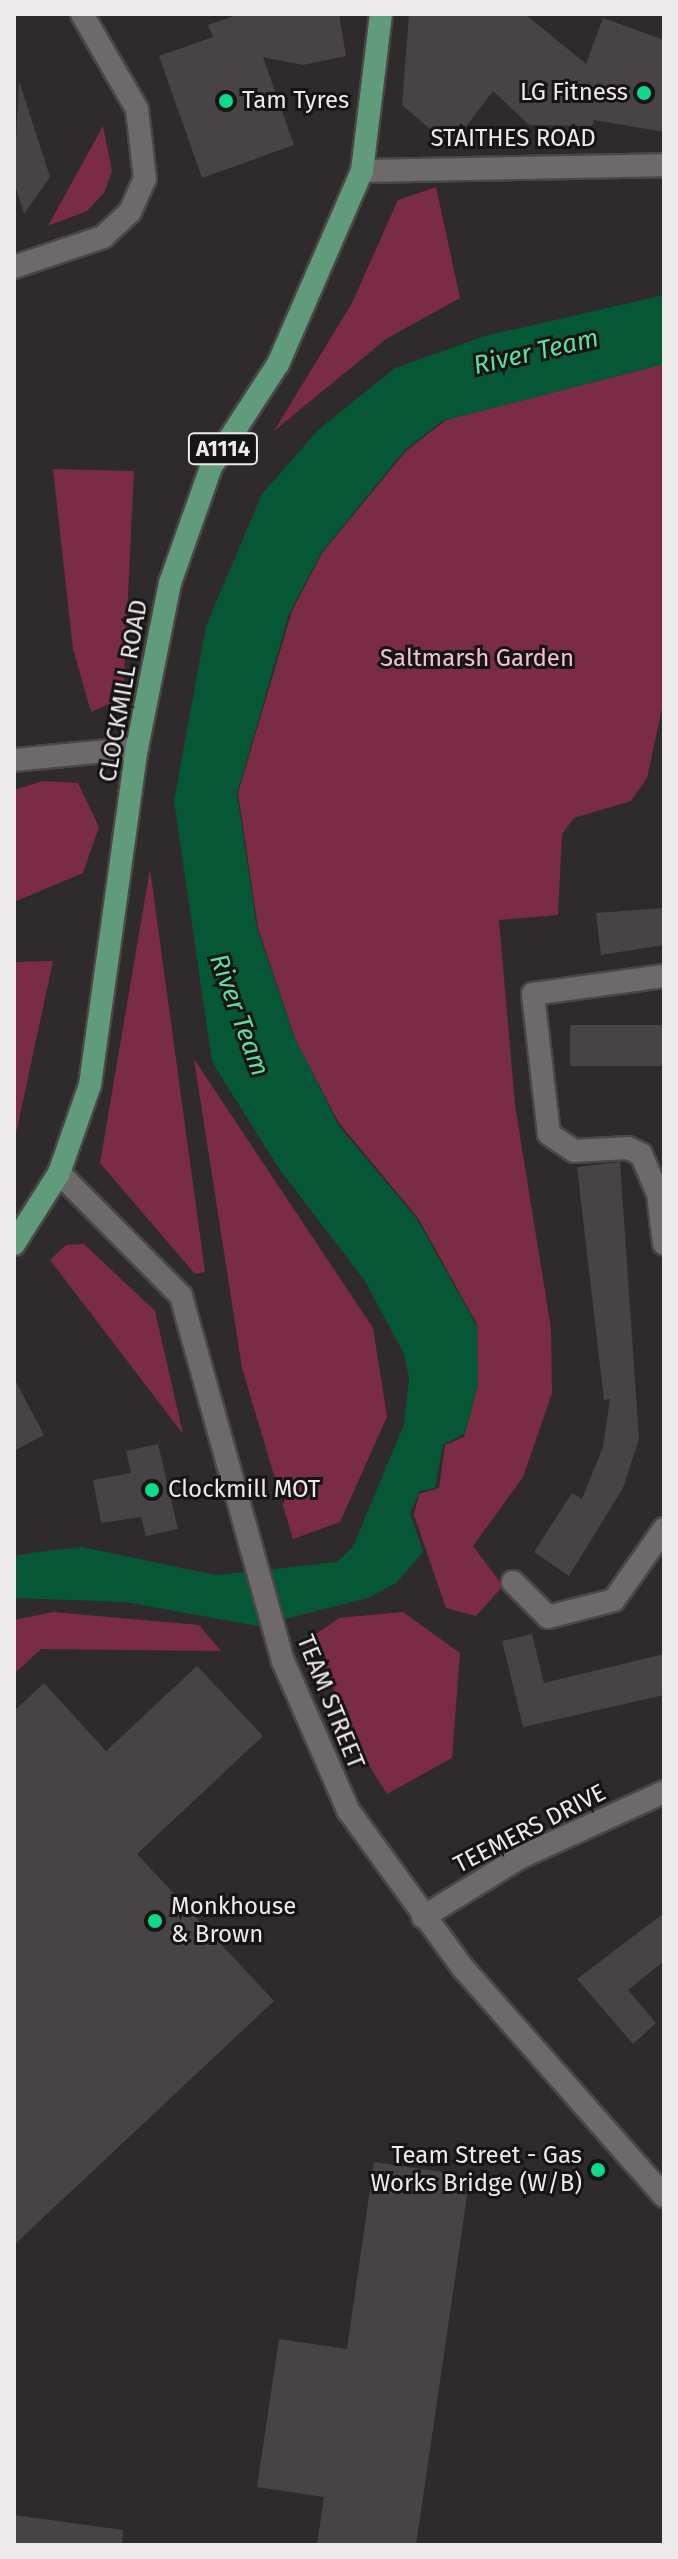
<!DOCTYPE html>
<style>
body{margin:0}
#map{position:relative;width:678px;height:2559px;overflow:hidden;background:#2f2b2c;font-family:"Fira Sans",sans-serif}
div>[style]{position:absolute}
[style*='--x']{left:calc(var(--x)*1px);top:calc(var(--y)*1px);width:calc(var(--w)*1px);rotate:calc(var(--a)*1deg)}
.green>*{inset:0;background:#7a2b46}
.water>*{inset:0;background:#055735}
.building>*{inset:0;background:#484344;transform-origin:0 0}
.roads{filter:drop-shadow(2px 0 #4a4748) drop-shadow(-2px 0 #4a4748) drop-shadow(0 2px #4a4748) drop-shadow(0 -2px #4a4748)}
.minor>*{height:22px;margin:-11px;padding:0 11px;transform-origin:11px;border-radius:11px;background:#6e696a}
.tertiary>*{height:22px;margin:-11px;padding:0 11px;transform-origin:11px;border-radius:11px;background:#6e696a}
.primary>*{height:22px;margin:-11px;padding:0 11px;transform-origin:11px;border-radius:11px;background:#609b7b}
.dots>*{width:22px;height:22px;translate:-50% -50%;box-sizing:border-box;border:4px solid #161415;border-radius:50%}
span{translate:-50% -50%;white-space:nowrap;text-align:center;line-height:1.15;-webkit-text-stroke:6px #161415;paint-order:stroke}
.shield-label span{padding:2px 6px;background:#161415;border:2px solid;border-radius:6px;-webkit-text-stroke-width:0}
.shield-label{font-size:22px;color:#edeaeb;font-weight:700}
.poi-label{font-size:24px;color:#edeaeb}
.right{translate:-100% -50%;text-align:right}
.left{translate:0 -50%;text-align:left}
.street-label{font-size:24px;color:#edeaeb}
.park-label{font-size:24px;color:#f3c2ce}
.water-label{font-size:26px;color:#60dd9d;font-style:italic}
.frame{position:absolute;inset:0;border:16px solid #edeaeb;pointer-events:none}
</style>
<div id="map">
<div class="green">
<i style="clip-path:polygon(103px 126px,112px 171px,104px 193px,87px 211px,48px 226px)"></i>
<i style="clip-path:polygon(436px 187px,460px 298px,386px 339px,274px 431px,352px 303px,398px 200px)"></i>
<i style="clip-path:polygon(664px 364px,664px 699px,647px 778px,631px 801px,574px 818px,562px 834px,558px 915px,499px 920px,515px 1105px,551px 1329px,552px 1393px,523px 1477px,473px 1546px,503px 1586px,476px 1616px,446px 1608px,414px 1515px,419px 1494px,439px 1488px,445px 1445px,464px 1437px,478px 1385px,477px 1324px,418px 1218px,339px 1123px,296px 1041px,258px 928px,238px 793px,292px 611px,322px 553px,406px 451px,446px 420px)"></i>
<i style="clip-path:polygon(53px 469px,134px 471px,123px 698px,91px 712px,73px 649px)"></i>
<i style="clip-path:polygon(43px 781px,78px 783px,99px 827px,83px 873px,14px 902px,14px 790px)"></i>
<i style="clip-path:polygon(150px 869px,205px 1272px,195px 1274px,100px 1163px)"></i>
<i style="clip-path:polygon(53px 961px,14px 1143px,14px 962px)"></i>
<i style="clip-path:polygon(194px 1059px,373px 1328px,387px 1417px,340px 1522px,293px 1539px,242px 1368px)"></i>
<i style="clip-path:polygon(84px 1244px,155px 1311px,183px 1434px,50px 1260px,66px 1245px)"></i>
<i style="clip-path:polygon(53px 1612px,199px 1625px,221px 1651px,41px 1649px,14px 1674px,14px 1620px)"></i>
<i style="clip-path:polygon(403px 1612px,460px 1653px,452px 1758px,387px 1794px,347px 1731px,316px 1634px,339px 1618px)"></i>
</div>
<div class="water">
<i style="clip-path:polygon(664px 295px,664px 364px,442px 421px,404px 451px,321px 553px,289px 614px,237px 794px,257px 928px,294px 1036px,339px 1126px,417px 1219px,477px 1326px,478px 1384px,465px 1433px,443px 1445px,435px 1488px,420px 1491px,410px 1513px,423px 1552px,396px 1583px,368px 1598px,257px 1626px,126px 1602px,14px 1598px,14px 1556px,30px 1553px,82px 1547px,216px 1575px,337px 1562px,353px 1547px,404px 1424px,409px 1378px,404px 1354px,365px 1281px,280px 1170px,212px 1062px,174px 801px,206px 626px,262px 494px,318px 430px,395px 368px,485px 336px)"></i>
</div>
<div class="building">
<i style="clip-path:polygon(240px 14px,339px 14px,346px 56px,303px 65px,263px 57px,294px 145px,202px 178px,159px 56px,213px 37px,208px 25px)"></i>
<i style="clip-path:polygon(409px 14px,525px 14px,586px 64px,603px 18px,664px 40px,664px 132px,594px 120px,592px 126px,529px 125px,493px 91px,459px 136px,443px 140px,402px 105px)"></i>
<i style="clip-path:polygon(19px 81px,50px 177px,24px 214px,14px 182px)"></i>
<i style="clip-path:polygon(664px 908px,664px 945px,601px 955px,596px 913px)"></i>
<i style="left:664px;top:1025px;width:41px;height:94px;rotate:90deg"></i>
<i style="clip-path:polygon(620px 1162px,639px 1439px,623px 1488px,569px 1576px,534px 1552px,572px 1493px,582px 1499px,603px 1447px,610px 1399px,604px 1400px,577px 1167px)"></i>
<i style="clip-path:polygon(14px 1378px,44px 1435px,14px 1451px)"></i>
<i style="clip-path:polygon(158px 1444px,178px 1529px,146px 1536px,141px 1517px,101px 1523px,93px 1480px,131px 1473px,126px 1451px)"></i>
<i style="clip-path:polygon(532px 1634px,544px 1683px,664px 1654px,664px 1695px,523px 1727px,502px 1641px)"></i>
<i style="clip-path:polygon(197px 1666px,263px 1736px,137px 1854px,274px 2001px,14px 2245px,14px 1711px,44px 1683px,106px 1751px)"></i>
<i style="clip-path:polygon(664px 1913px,664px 1961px,628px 1990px,656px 2023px,633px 2044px,577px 1979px)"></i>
<i style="clip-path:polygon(374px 2162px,470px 2176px,416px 2545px,317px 2545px,324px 2497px,257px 2487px,279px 2339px,347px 2349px)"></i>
<i style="clip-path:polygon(14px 2515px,123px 2530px,122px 2545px,14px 2545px)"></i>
</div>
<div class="roads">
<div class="minor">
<i style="--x:362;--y:171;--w:302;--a:-1.1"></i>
<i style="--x:14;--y:760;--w:124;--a:-5.6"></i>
<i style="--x:664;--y:976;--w:132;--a:172.2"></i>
<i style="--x:533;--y:994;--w:141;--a:83.5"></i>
<i style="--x:549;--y:1134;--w:30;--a:34"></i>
<i style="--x:574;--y:1151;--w:54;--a:-3.2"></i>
<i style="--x:628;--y:1148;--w:14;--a:25"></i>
<i style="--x:641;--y:1154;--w:43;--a:67"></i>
<i style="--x:658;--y:1194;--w:50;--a:83.2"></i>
<i style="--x:513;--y:1582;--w:49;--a:45"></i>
<i style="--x:548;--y:1617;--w:68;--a:-14.4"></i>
<i style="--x:614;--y:1600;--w:87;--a:-54.8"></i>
<i style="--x:423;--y:1917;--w:115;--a:-31.5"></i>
<i style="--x:521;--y:1857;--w:157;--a:-24.4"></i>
</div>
<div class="tertiary">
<i style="--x:14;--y:267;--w:94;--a:-18.6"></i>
<i style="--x:103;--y:237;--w:37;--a:-43"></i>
<i style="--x:130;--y:212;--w:36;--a:-66"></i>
<i style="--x:145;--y:179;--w:70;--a:-96.5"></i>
<i style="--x:137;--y:109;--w:110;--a:-120.1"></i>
<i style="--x:59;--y:1173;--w:173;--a:45.2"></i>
<i style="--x:181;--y:1296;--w:379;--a:74.4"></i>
<i style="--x:283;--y:1661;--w:163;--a:66.4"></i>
<i style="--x:348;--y:1810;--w:195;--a:54"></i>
<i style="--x:463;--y:1968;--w:304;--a:48.6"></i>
</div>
<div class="primary">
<i style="--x:14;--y:1244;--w:84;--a:-57.6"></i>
<i style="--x:59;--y:1173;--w:93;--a:-70.6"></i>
<i style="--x:90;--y:1085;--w:340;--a:-82.1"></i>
<i style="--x:137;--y:748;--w:168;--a:-78.7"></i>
<i style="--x:170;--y:583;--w:123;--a:-70.5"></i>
<i style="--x:211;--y:467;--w:123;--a:-57"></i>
<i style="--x:278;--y:364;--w:210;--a:-66.5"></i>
<i style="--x:362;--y:171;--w:158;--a:-83.1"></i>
</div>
</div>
<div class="dots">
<i style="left:644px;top:93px;background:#0fd98a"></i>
<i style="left:226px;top:101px;background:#0fd98a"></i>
<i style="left:152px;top:1490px;background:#0fd98a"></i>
<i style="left:155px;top:1921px;background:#0fd98a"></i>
<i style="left:598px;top:2170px;background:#0fd98a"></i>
</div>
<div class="shield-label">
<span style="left:223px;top:449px">A1114</span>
</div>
<div class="poi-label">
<span class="right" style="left:628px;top:93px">LG Fitness</span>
<span class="left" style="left:242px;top:101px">Tam Tyres</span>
<span class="left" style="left:168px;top:1490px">Clockmill MOT</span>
<span class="left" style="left:171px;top:1921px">Monkhouse<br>&amp; Brown</span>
<span class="right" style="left:582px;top:2170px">Team Street - Gas<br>Works Bridge (W/B)</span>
</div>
<div class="street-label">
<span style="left:513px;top:139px">STAITHES ROAD</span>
<span style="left:124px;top:691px;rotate:-80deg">CLOCKMILL ROAD</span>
<span style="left:330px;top:1702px;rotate:68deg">TEAM STREET</span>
<span style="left:530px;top:1829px;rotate:-27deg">TEEMERS DRIVE</span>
</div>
<div class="park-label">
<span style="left:477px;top:659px">Saltmarsh Garden</span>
</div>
<div class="water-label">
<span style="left:536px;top:352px;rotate:-13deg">River Team</span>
<span style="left:239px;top:1015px;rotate:70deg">River Team</span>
</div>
<div class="frame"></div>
</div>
